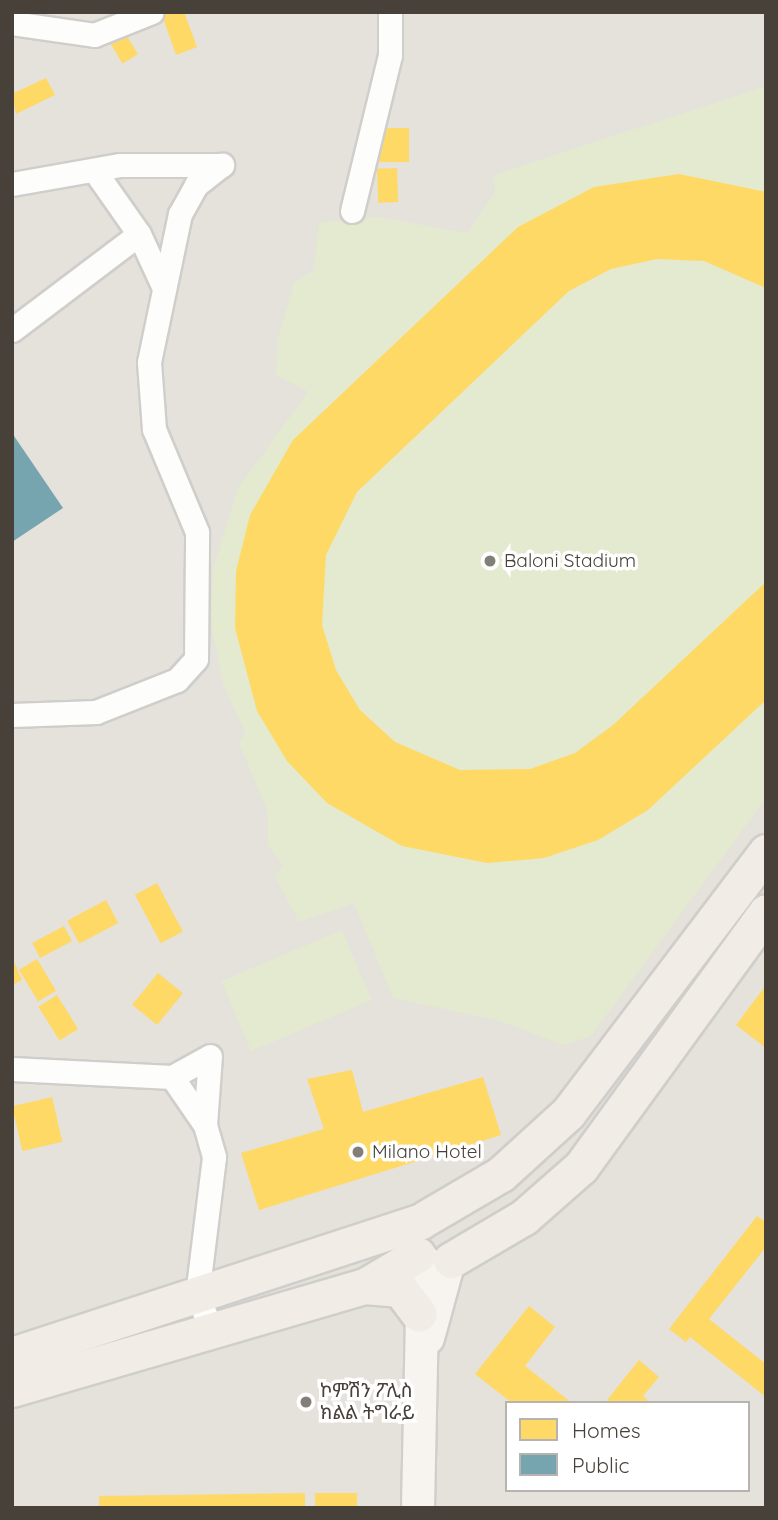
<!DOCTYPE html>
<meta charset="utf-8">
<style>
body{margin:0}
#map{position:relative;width:778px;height:1520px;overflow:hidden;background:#f2f0ed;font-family:Quicksand,"Noto Sans Ethiopic",sans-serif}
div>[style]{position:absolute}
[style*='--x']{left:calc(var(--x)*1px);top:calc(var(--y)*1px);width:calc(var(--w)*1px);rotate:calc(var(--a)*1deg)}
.residential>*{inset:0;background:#e5e1db}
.green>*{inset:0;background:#e3eacf;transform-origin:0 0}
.homes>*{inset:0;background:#ffd966;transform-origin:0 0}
.public>*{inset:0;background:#76a5af}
.roads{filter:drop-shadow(2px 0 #d0cecb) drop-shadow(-2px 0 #d0cecb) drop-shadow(0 2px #d0cecb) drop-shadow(0 -2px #d0cecb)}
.minor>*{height:23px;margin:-11.5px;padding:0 11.5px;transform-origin:11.5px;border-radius:11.5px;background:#fdfdfc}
.secondary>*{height:32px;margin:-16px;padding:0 16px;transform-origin:16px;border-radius:16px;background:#f7f4f0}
.primary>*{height:35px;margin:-17.5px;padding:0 17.5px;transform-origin:17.5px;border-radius:17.5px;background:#f1ede6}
.dots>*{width:19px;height:19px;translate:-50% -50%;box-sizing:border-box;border:4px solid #fff;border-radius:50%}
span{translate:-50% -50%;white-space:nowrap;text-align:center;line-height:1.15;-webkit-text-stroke:7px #fff;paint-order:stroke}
.poi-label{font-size:19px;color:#484139}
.left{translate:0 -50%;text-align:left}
.frame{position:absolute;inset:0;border:14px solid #484139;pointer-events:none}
.legend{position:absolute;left:505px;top:1401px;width:245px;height:91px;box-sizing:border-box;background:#fff;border:2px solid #b6b3b0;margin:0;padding:9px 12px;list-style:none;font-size:21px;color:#484139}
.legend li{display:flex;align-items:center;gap:14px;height:35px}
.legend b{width:35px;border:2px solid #b6b3b0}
</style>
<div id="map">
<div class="residential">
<i style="clip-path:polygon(evenodd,12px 12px,766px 12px,766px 1508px,12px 1508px,12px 12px,507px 1403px,748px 1403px,748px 1490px,507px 1490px,507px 1403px)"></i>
</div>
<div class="green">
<i style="clip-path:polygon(766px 86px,766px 798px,591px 1036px,564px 1045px,500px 1021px,393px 998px,354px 903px,299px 922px,275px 876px,283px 866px,268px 845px,268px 813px,239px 743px,245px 731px,224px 687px,211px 625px,213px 569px,238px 488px,308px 392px,276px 375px,278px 338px,294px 283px,313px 271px,319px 223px,379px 217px,467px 233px,495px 192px,493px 175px)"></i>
<i style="left:342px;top:930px;width:76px;height:131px;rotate:67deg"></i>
</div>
<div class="homes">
<i style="clip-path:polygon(161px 12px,184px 12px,197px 47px,176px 55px)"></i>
<i style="left:124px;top:31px;width:27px;height:18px;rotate:59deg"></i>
<i style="clip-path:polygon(46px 78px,55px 95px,16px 114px,12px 94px)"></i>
<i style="left:409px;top:128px;width:34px;height:33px;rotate:90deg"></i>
<i style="left:397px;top:168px;width:34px;height:20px;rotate:88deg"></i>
<i style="clip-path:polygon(679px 174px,766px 192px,766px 288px,704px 261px,657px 259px,611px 269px,569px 291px,357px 492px,326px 555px,322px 625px,336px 670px,360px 710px,395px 742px,460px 770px,530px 769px,575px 753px,613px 725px,766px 582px,766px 700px,648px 810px,598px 840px,544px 858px,487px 863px,402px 846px,327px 803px,287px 761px,257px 711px,235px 628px,236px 571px,250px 515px,293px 440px,518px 227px,594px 187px)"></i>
<i style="left:157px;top:883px;width:55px;height:25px;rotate:62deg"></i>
<i style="left:106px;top:900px;width:26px;height:44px;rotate:62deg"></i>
<i style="left:64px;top:926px;width:17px;height:36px;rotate:62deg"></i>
<i style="clip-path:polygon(12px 957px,22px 980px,12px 985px)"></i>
<i style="left:37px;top:959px;width:37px;height:21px;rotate:59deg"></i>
<i style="left:158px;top:973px;width:32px;height:41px;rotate:39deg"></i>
<i style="clip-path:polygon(766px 985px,766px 1048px,736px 1025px)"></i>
<i style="left:57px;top:995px;width:40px;height:22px;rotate:58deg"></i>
<i style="clip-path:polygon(352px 1070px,363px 1112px,483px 1077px,501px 1135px,259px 1210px,241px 1153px,324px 1129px,307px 1079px)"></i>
<i style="left:52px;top:1097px;width:46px;height:41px;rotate:77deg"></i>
<i style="clip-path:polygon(757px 1216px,766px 1222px,766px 1247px,709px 1319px,766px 1364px,766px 1397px,690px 1337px,686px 1342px,669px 1329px)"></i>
<i style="clip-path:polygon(529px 1306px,555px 1327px,525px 1366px,572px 1403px,512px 1403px,475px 1374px)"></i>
<i style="clip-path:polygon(639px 1360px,659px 1377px,643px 1396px,651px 1403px,611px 1403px,607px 1400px)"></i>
<i style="clip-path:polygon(305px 1493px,305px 1508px,99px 1508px,99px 1496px)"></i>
<i style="left:357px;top:1493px;width:15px;height:42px;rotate:90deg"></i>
</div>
<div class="public">
<i style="clip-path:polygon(12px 433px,63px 508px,12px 542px)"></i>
</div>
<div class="roads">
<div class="minor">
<i style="--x:12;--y:23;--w:83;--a:8.3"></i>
<i style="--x:94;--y:35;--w:62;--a:-21.6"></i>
<i style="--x:94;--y:170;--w:78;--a:54.9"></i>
<i style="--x:139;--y:234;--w:60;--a:65.2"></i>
<i style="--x:12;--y:184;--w:110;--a:-10"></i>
<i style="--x:120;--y:165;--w:102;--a:0"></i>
<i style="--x:352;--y:211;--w:161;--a:-76.3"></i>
<i style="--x:390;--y:55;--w:43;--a:-90"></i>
<i style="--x:12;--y:330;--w:159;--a:-37.1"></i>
<i style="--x:12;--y:715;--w:84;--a:-2"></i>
<i style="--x:96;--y:712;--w:87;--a:-21.6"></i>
<i style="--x:177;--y:680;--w:28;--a:-48"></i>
<i style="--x:196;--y:659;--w:127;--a:-89.5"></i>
<i style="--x:197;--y:532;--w:112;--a:-112.7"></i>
<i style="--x:154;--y:429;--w:67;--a:-94.3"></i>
<i style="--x:149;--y:362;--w:151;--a:-78.2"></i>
<i style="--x:180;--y:214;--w:33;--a:-61"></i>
<i style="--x:196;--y:185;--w:33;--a:-38"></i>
<i style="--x:12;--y:1069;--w:160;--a:2.9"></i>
<i style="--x:172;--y:1077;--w:43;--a:-28.9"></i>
<i style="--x:172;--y:1077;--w:58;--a:55.5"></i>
<i style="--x:205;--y:1125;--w:33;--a:74"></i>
<i style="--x:214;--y:1157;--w:140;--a:97"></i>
<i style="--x:197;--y:1296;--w:35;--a:66"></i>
<i style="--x:205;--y:1125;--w:69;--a:-85.9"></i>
</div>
<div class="secondary">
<i style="--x:428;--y:1338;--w:80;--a:-74.7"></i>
<i style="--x:418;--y:1508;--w:248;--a:-88.8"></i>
</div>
<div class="primary">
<i style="--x:426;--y:1218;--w:87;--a:-30.4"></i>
<i style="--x:501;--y:1174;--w:91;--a:-42.3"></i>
<i style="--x:568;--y:1113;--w:328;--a:-52.8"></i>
<i style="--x:451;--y:1260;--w:85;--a:-30.5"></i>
<i style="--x:524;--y:1217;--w:76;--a:-41.3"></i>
<i style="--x:581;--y:1167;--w:315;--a:-54"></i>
<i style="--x:365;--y:1286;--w:35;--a:5"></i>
<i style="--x:400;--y:1289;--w:31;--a:53"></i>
<i style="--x:12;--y:1355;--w:430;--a:-18.1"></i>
<i style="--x:12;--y:1389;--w:368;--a:-16.3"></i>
<i style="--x:365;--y:1286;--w:61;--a:-30.8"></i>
</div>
</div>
<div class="dots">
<i style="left:490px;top:561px;background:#847e78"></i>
<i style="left:358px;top:1152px;background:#847e78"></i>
<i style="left:306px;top:1402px;background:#847e78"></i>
</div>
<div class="poi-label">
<span class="left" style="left:504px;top:561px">Baloni Stadium</span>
<span class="left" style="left:372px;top:1152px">Milano Hotel</span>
<span class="left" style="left:320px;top:1402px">ኮምሽን ፖሊስ<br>ክልል ትግራይ</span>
</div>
<div class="frame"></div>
<ul class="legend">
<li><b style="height:19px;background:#ffd966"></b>Homes</li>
<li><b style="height:19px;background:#76a5af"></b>Public</li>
</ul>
</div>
